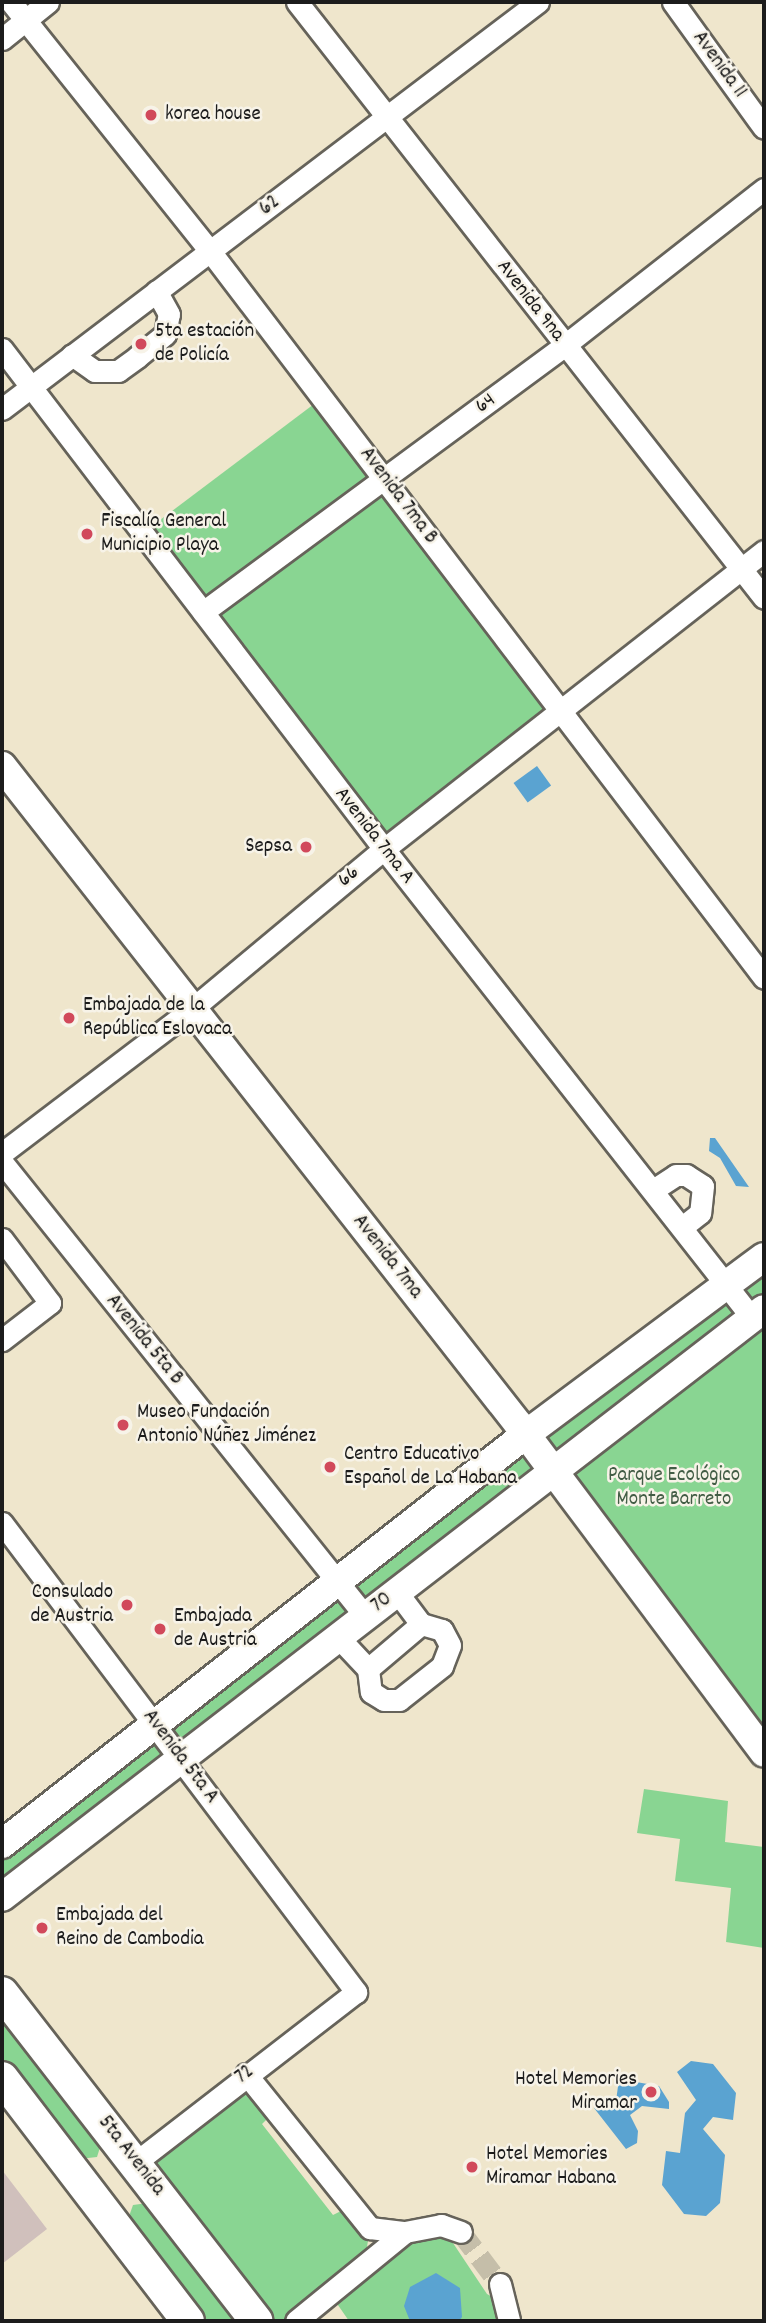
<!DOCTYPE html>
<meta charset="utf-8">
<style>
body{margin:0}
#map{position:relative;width:766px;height:2323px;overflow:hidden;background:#efe6cc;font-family:Dekko,sans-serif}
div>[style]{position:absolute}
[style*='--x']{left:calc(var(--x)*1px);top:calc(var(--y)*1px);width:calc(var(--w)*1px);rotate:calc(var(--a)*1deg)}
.industrial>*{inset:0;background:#d0c0bc}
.green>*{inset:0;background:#89d592;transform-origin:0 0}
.water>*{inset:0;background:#5aa3d1;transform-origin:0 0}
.minor-tunnel>*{height:21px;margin-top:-10.5px;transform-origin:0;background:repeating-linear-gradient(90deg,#c5bea9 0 21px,transparent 0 31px)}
.roads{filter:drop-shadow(2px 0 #66635a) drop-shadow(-2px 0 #66635a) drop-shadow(0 2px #66635a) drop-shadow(0 -2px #66635a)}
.minor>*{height:21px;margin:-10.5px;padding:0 10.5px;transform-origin:10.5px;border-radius:10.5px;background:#fff}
.major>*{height:28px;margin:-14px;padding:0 14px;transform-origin:14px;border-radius:14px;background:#fff}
.highway>*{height:32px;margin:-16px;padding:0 16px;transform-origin:16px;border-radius:16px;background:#fff}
.dots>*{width:19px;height:19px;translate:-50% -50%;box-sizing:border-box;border:4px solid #f7f3e8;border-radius:50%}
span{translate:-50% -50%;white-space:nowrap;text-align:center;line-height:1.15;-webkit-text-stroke:5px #f7f3e8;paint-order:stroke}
.street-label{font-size:21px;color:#1c1c1c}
.poi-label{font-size:21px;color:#1c1c1c}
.left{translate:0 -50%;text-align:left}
.right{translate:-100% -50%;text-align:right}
.park-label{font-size:21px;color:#425d45}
.frame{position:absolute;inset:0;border:4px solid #1c1c1c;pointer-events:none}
</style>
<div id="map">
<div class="industrial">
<i style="clip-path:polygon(2px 2170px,47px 2229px,2px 2264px)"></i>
</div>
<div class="green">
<i style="left:322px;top:398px;width:394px;height:224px;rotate:53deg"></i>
<i style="clip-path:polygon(764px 1266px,764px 1298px,539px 1466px,2px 1888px,2px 1858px,156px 1742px,170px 1742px,175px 1724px,336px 1599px,352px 1600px,355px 1584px)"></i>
<i style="clip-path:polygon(764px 1304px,764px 1753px,557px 1481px)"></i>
<i style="clip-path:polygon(644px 1789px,728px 1801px,725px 1842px,764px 1847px,764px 1948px,726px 1942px,731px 1888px,675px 1881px,680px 1839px,637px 1833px)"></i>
<i style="clip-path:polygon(2px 2011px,102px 2141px,97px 2157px,79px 2159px,2px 2058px)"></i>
<i style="clip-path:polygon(246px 2074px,276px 2110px,262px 2124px,333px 2215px,351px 2206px,370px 2228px,364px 2266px,441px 2225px,487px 2294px,509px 2306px,509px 2321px,349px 2321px,331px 2295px,296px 2321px,256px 2321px,136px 2162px)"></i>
<i style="clip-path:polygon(148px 2203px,240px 2321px,204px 2321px,127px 2222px,133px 2205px)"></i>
</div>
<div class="water">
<i style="left:537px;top:766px;width:24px;height:29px;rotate:54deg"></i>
<i style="clip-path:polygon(710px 1138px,715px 1138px,749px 1187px,736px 1186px,720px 1158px,709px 1151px)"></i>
<i style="clip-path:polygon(691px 2061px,713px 2064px,736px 2093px,733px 2120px,713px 2117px,703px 2129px,725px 2155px,720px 2203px,706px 2216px,684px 2214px,662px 2185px,666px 2151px,680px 2153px,685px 2113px,696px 2100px,677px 2072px)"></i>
<i style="clip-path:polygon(619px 2079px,659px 2086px,669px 2102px,669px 2109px,642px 2106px,630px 2115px,638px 2131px,637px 2143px,626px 2149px,594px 2108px,604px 2099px,616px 2101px)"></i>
<i style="clip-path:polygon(436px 2273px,460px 2288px,462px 2317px,459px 2321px,410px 2321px,404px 2306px,410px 2287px)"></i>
</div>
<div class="minor-tunnel">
<i style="--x:461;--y:2232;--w:65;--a:53.1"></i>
</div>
<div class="roads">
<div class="minor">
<i style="--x:11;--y:2;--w:319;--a:51.4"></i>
<i style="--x:210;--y:251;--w:914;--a:52.69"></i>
<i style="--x:297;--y:2;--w:757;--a:51.92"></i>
<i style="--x:673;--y:2;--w:155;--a:54.2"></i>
<i style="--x:2;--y:39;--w:59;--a:-38.8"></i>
<i style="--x:2;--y:349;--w:629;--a:52.62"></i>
<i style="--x:384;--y:849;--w:596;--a:51.88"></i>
<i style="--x:72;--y:355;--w:28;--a:35"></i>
<i style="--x:95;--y:371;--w:23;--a:0"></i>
<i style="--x:118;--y:371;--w:24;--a:-36"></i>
<i style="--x:137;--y:357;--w:36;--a:-39"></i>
<i style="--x:165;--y:334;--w:20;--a:-79"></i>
<i style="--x:169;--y:314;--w:26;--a:-119"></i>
<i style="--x:2;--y:409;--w:673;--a:-37.21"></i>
<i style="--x:203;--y:612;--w:450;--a:-36.4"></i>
<i style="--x:565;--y:345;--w:253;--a:-38.1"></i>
<i style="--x:2;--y:1153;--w:240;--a:-37.2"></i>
<i style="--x:193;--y:1008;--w:249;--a:-39.8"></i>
<i style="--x:384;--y:849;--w:483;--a:-38.1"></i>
<i style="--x:2;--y:1162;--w:581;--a:51.36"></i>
<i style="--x:653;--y:1190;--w:27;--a:-33"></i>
<i style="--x:676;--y:1175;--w:10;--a:0"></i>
<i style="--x:686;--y:1175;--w:20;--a:33"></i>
<i style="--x:703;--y:1186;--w:27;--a:96"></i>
<i style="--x:700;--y:1213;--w:23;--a:142"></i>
<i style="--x:2;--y:1239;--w:80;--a:53.1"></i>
<i style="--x:50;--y:1303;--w:61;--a:142.4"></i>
<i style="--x:2;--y:1523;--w:588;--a:52.95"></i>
<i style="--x:356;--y:1992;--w:278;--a:142.3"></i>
<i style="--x:338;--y:1637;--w:44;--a:46.8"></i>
<i style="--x:368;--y:1669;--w:23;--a:83"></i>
<i style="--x:371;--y:1692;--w:15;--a:32"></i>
<i style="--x:384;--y:1700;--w:15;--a:0"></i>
<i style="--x:399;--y:1700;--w:55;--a:-38.3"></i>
<i style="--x:442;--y:1666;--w:22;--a:-69"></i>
<i style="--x:450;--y:1645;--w:17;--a:-118"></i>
<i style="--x:442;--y:1630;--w:22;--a:-164"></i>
<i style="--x:421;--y:1624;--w:40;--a:-127"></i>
<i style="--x:368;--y:1669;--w:70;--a:-40.3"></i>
<i style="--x:246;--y:2074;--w:198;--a:51.2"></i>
<i style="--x:370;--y:2228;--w:35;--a:7"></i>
<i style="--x:500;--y:2284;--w:38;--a:76"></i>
<i style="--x:296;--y:2321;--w:141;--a:-39.2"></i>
<i style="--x:405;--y:2232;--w:37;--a:-11"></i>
<i style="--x:441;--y:2225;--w:21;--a:19"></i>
</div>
<div class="major">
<i style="--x:2;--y:766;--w:838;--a:51.89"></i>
<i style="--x:519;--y:1425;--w:409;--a:53.2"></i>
<i style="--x:2;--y:1844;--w:664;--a:-38.03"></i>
<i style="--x:525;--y:1435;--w:298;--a:-36.7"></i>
<i style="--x:2;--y:1897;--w:962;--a:-37.66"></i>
</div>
<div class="highway">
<i style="--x:2;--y:1993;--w:415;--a:52.2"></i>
<i style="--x:2;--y:2078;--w:306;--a:52.6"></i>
</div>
</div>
<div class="dots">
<i style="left:151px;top:115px;background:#d1495b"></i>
<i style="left:141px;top:344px;background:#d1495b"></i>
<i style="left:87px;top:534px;background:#d1495b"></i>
<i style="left:306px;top:847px;background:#d1495b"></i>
<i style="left:69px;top:1018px;background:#d1495b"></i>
<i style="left:123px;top:1425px;background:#d1495b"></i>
<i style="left:330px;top:1467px;background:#d1495b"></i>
<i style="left:127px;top:1605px;background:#d1495b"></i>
<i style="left:160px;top:1629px;background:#d1495b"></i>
<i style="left:42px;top:1928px;background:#d1495b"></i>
<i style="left:651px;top:2092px;background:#d1495b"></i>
<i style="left:472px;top:2167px;background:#d1495b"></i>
</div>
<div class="street-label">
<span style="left:719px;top:65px;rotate:54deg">Avenida 11</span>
<span style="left:270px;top:206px;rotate:-37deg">62</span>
<span style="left:530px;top:301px;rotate:52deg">Avenida 9na</span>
<span style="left:486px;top:404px;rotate:-37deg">64</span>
<span style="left:398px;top:496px;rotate:53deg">Avenida 7ma B</span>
<span style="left:374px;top:836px;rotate:52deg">Avenida 7ma A</span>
<span style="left:349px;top:877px;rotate:-40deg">66</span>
<span style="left:387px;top:1257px;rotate:52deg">Avenida 7ma</span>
<span style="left:144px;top:1340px;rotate:51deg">Avenida 5ta B</span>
<span style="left:382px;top:1603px;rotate:-37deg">70</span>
<span style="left:180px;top:1757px;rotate:53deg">Avenida 5ta A</span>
<span style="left:245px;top:2075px;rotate:-38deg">72</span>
<span style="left:131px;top:2156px;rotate:52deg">5ta Avenida</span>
</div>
<div class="poi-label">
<span class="left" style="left:165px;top:115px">korea house</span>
<span class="left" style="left:155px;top:344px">5ta estación<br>de Policía</span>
<span class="left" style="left:101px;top:534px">Fiscalía General<br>Municipio Playa</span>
<span class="right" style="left:292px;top:847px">Sepsa</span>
<span class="left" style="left:83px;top:1018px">Embajada de la<br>República Eslovaca</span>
<span class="left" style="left:137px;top:1425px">Museo Fundación<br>Antonio Núñez Jiménez</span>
<span class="left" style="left:344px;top:1467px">Centro Educativo<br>Español de La Habana</span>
<span class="right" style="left:113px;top:1605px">Consulado<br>de Austria</span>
<span class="left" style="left:174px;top:1629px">Embajada<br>de Austria</span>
<span class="left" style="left:56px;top:1928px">Embajada del<br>Reino de Cambodia</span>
<span class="right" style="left:637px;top:2092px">Hotel Memories<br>Miramar</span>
<span class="left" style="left:486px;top:2167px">Hotel Memories<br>Miramar Habana</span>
</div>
<div class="park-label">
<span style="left:674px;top:1488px">Parque Ecológico<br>Monte Barreto</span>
</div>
<div class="frame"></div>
</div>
